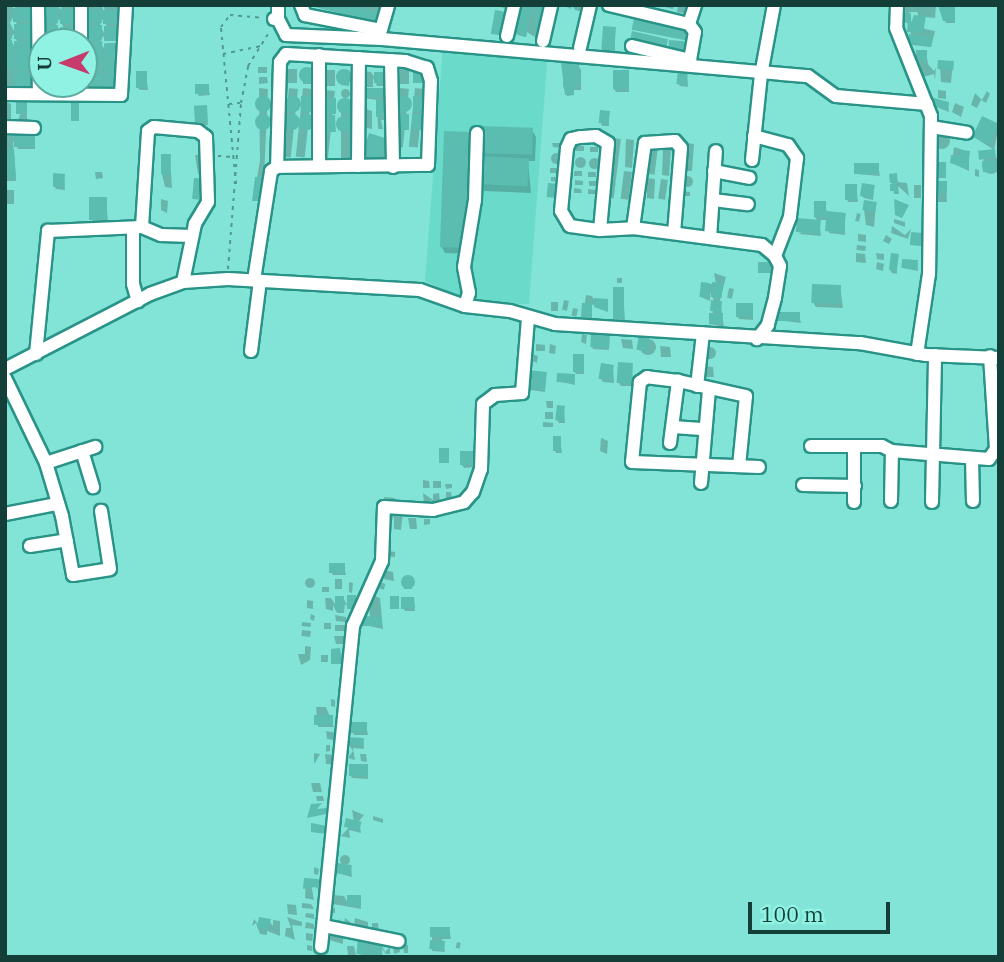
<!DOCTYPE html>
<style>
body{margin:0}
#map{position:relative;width:1004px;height:962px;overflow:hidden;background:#82e4d6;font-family:"IBM Plex Serif",serif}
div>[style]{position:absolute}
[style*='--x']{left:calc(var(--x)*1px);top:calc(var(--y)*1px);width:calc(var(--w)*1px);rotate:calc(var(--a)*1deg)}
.built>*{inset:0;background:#6adacb}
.shadow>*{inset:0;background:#0003;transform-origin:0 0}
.round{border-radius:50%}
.building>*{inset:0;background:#5abdb0;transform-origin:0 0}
.path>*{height:2px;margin-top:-1px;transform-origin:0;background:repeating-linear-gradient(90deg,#50998f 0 3.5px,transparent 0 8.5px)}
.roads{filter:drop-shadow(2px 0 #299387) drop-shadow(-2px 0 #299387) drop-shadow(0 2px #299387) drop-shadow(0 -2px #299387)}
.minor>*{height:12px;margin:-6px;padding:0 6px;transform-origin:6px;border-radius:6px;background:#fff}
span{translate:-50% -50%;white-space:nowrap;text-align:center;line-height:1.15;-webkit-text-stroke:5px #8ff2e3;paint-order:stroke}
.frame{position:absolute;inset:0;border:7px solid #143f39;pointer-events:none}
.north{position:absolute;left:28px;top:28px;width:70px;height:70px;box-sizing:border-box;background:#8ff2e3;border:2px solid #5eaa9f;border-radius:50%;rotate:269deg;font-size:19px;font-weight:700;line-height:28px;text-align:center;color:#143f39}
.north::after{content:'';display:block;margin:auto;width:24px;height:32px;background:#c73b6c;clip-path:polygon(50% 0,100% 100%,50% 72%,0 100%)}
.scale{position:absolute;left:748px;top:902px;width:142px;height:32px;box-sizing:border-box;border:4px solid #143f39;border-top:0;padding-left:9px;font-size:21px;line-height:24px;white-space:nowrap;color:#143f39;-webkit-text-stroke:5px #8ff2e3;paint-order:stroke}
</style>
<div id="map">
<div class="built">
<i style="clip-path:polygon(443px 46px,548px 50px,529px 304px,473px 303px,425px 281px)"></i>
</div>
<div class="shadow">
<i style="clip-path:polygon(evenodd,5px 5px,12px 5px,15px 16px,15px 5px,31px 5px,33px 89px,18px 89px,14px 81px,14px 88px,5px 88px,5px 5px,13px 17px,18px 26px,15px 33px,10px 23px,13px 17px,5px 5px,13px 34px,18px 43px,15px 48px,11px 40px,13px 34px)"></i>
<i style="clip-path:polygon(evenodd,42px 5px,59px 5px,62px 17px,61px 5px,78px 5px,78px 42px,44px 42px,42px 5px,59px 19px,64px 28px,62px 34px,56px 25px,59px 19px)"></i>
<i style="clip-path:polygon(evenodd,86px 5px,102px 5px,105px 18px,104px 5px,121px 5px,122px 26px,105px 39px,103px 36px,100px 42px,105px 50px,107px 43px,122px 43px,123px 91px,108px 91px,104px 83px,104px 90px,87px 87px,86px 5px,102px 19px,108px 28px,105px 35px,100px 25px,102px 19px)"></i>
<i style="clip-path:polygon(309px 5px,385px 5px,380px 11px,380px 24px)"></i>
<i style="clip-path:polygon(496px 5px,507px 5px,506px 9px)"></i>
<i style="clip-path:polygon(524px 5px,546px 5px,538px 39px,527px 32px,526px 37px,518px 35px)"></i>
<i style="clip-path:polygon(562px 5px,572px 5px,571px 9px)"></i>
<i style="clip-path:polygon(572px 5px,584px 5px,583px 12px,575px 10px)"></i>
<i style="clip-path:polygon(657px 5px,674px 5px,673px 9px)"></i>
<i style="clip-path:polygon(678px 5px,690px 5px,689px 14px,677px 12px)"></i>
<i style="clip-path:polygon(evenodd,903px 5px,936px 6px,935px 18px,925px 17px,921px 23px,925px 29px,935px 31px,931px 47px,912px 45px,910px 24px,901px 21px,906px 14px,903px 5px,909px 12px,917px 12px,919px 17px,912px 24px,909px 12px)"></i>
<i style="clip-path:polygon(954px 5px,955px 23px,946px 23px,944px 20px)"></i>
<i style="clip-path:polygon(615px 29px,615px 53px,604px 52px,603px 49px)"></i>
<i style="clip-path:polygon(926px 51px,928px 64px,934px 71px,936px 68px,935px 80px,934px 74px,923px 77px,919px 71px,918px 61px)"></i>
<i style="clip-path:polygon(953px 62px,951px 83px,941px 82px,940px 68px)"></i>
<i style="clip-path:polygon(563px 65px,578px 65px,581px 70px,581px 90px,574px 90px,574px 95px,567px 96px,563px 86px)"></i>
<i style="left:258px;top:67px;width:9px;height:6px"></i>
<i style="left:400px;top:68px;width:9px;height:16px"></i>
<i style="left:288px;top:69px;width:9px;height:14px"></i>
<i style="left:303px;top:69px;width:9px;height:15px"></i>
<i style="left:326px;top:70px;width:9px;height:16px"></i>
<i style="clip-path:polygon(349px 70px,349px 86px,341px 85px,340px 71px)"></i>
<i style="clip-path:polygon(362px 71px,371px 72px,376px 79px,389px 76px,389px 86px,377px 86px,373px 78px,373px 87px,364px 87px)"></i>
<i style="clip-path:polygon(687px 71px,688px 87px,680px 86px,678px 83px)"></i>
<i style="clip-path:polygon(628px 72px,629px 92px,616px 92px,614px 89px)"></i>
<i style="clip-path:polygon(146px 73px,148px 90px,140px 90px,138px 88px)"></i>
<i style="clip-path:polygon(259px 77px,267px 77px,268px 83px,259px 84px)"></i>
<i style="clip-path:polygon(44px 84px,60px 84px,60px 89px,45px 90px)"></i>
<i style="clip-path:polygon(60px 84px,79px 84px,79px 90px,64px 91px)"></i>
<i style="clip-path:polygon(208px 85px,210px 95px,199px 96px,197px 93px)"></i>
<i style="clip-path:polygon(259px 88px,268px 89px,263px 201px,253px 201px,260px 160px)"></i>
<i style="left:289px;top:88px;width:9px;height:69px;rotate:6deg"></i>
<i style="left:303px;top:88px;width:9px;height:69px;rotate:6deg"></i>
<i style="left:400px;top:88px;width:9px;height:59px;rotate:6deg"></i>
<i style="left:415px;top:88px;width:9px;height:59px;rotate:6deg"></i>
<i class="round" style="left:340.5px;top:88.5px;width:9px;height:9px"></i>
<i style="left:326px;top:90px;width:9px;height:68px;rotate:6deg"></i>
<i style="clip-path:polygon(388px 90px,389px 120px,381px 120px,383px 129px,378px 129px,377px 100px,362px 98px)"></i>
<i style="clip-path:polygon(938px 90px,946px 91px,946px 99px,938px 98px)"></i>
<i style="clip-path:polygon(987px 91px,990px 94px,986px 103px,981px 100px,977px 108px,971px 105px,975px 93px,982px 100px)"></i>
<i style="clip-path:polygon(26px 100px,27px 119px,33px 122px,16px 125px)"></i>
<i style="left:341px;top:100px;width:9px;height:58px"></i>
<i style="clip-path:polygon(5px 101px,11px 104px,11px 122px,5px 122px)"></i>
<i style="clip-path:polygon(948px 103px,949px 112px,934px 106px)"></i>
<i style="clip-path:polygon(955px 103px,964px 107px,961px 117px,952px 112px)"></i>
<i style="clip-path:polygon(206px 107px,208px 125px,198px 125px,197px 122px)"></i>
<i style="clip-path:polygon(364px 108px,372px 111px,372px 129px,366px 128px)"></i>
<i style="clip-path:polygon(609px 113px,609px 126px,602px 126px,601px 123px)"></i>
<i style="clip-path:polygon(983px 118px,999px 125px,994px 150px,974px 137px)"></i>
<i style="clip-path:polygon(532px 130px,536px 137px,535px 161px,528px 161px,531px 193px,484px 191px,480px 152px)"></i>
<i style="clip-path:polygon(5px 132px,11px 132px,16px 141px,35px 135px,35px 149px,18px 149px,13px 141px,16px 181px,5px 181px)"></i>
<i class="round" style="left:934px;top:133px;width:16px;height:16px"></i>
<i style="clip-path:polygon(471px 134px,471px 254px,445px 253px,441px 246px)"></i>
<i style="left:613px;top:138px;width:8px;height:60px;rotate:7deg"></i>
<i style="clip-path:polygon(626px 139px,634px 140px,632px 168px,625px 167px)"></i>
<i style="clip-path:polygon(386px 141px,389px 146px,382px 164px,366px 159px,364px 154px)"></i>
<i style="clip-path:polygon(552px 143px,560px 143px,560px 148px,553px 147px)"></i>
<i style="clip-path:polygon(686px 143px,694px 144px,692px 171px,685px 171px)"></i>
<i style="left:576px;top:146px;width:8px;height:5px"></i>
<i style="left:650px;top:146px;width:8px;height:28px;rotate:7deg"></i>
<i style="left:590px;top:147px;width:8px;height:5px"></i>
<i style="clip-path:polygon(663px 147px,671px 148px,669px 176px,662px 175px)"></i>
<i style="clip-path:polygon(954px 147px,969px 152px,969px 171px,952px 163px)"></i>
<i class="round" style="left:550.5px;top:152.5px;width:11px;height:11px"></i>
<i style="clip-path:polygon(195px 155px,202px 155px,205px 175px,198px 174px)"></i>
<i style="clip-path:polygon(170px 156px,172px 188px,165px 187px,162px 174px)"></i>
<i class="round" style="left:982px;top:156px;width:18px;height:18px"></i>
<i class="round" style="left:574.5px;top:156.5px;width:11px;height:11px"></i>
<i class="round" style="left:588.5px;top:157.5px;width:11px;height:11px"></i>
<i style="clip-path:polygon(945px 164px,946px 178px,937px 178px,936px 175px)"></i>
<i style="clip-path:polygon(878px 165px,880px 176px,856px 174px)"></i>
<i style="left:550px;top:168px;width:8px;height:5px"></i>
<i style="clip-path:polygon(975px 169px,979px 170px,979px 177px,975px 176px)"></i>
<i style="left:574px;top:171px;width:8px;height:5px"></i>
<i style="left:624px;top:171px;width:8px;height:28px;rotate:7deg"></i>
<i style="clip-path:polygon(95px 172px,102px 172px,103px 178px,96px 179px)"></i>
<i style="left:588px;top:172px;width:8px;height:5px"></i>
<i style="clip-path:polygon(64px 175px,65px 190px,56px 189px,54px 186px)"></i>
<i style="clip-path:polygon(891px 175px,896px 175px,898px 182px,907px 183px,909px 196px,898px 186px,899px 194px,894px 194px)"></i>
<i class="round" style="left:681.5px;top:175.5px;width:11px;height:11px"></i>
<i style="clip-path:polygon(551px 177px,558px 177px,559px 182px,551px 181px)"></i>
<i style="clip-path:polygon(647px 178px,655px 179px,654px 199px,647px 198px)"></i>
<i style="left:661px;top:179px;width:7px;height:20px;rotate:8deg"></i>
<i style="clip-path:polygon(575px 180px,583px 181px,583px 185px,575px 185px)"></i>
<i style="left:589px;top:181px;width:7px;height:5px"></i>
<i style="clip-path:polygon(946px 183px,947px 202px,937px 202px,933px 192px)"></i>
<i style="left:914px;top:185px;width:7px;height:13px"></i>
<i style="clip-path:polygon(856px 186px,858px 202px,848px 202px,847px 199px)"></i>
<i style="clip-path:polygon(874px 187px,873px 200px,864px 198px,862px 196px)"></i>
<i style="clip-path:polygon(574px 188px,581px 189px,582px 193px,574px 193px)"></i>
<i style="clip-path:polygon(588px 189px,595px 190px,596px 194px,588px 194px)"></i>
<i style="left:5px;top:190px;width:9px;height:14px"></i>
<i style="clip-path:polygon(682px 191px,690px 192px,690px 196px,683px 196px)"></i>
<i style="clip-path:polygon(106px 199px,108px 222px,93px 222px,91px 219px)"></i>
<i style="clip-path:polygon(161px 199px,168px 201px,167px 213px,161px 210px)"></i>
<i style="clip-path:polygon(825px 203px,827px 213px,845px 215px,845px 235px,829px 233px,828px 220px,819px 220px,821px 236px,799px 234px,818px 222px,815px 217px)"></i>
<i style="clip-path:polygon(876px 204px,874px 227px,866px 225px,864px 210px)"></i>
<i style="left:857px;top:213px;width:4px;height:8px;rotate:14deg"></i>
<i style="clip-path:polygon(894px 219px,905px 222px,905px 227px,894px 223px)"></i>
<i style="clip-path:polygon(892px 226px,905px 235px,911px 229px,908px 239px,891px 233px)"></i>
<i style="clip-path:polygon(858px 234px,866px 235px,866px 242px,858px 241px)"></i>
<i style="clip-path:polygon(886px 235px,892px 239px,889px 244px,883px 241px)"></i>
<i style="left:857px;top:245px;width:9px;height:5px;rotate:6deg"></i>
<i style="clip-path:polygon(856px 253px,865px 254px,866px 263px,856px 262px)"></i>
<i style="clip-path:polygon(876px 253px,884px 254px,884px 260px,877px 259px)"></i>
<i style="clip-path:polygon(897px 256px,897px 274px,892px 273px,890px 270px)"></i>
<i style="clip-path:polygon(877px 262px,884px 264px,883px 271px,876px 269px)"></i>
<i style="clip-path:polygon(917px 262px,918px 271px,903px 268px)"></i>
<i style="clip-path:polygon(714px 273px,726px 277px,720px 300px,724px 327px,710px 324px,715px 302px,710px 293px,710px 301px,701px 297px,702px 284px,716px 284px)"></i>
<i style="left:617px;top:278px;width:5px;height:5px"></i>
<i style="clip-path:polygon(840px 287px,843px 308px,816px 307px,813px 302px)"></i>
<i style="clip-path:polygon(623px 288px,625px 321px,617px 321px,615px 318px)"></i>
<i style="left:729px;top:288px;width:5px;height:10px;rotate:11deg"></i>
<i style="clip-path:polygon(586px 295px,592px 296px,597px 306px,590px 304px,592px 320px,583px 317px)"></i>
<i style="left:564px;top:300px;width:5px;height:10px;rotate:11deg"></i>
<i style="left:551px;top:302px;width:7px;height:9px"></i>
<i style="clip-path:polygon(752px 305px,753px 320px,739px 319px,737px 316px)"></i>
<i style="left:573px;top:308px;width:5px;height:8px;rotate:11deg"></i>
<i style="clip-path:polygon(799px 314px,801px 323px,776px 320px)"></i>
<i style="clip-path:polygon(582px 334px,587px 335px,586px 344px,581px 342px)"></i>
<i style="clip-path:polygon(608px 336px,609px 350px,593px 349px,592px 346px)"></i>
<i style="clip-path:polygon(621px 339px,632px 340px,633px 349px,623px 348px)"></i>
<i class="round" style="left:640px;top:339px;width:16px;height:16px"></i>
<i style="clip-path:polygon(536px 344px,545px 345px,545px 351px,536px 351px)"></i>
<i style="clip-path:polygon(550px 344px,556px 346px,555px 354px,549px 353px)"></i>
<i style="clip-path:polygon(660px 346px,670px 347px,671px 357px,661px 357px)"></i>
<i class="round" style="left:704px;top:347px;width:12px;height:12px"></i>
<i style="clip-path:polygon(533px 354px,538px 356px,537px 363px,532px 361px)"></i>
<i style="clip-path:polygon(583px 355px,584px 374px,576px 374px,574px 371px)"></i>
<i style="clip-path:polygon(632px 365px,633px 386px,621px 386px,619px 383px)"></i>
<i style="clip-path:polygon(613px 366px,614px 383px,603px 382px,601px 379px)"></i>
<i style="clip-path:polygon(703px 366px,713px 367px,714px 377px,704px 377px)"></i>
<i style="clip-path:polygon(546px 374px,545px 392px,530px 390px,528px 387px)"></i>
<i style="clip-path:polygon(574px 376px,575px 385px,558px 381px)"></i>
<i style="clip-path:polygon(546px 401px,553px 401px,553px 408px,547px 408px)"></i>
<i style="clip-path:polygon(564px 408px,565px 423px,559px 423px,557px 420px)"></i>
<i style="left:545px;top:412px;width:8px;height:7px"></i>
<i style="clip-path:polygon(543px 422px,553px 423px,553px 427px,543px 427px)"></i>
<i style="clip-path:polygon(560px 438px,562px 453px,556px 453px,555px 451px)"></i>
<i style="clip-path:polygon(601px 438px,608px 441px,607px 454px,600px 451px)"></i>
<i style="clip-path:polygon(473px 453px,475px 467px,464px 468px,462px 465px)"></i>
<i style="clip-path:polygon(423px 480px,429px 481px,430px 488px,423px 488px)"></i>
<i style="left:433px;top:481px;width:8px;height:7px"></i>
<i style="clip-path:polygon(445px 484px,452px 484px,452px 488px,446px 489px)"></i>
<i style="clip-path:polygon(446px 492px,451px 492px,452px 499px,446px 499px)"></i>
<i style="clip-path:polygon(423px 493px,433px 500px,433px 494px,439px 493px,441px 508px,435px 508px,431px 500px,430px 505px,424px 504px)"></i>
<i style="left:384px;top:497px;width:11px;height:5px;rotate:5deg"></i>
<i style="clip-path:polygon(386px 511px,403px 512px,401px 530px,394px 529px,394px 516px,388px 529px)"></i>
<i style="clip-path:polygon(408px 518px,416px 518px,417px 529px,410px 529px)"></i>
<i style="clip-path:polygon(424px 519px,430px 519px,430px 524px,424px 525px)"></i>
<i style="clip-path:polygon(388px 551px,395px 552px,395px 557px,388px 556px)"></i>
<i style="clip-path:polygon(344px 565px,346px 575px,333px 575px,331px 572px)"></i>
<i style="clip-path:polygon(384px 570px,393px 572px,394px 581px,384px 579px)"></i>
<i style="clip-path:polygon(402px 578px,411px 578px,412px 589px,404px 589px)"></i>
<i class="round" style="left:305px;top:578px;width:10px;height:10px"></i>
<i style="left:335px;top:579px;width:7px;height:10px"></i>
<i style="left:376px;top:581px;width:10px;height:6px;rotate:17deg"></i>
<i style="clip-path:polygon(349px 582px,353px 583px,352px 593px,349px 592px)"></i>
<i style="left:322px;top:587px;width:7px;height:5px"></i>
<i style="clip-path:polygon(369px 594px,380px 598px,383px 629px,364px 625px,370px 618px)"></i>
<i style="clip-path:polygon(355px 597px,355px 613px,345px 604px,344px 613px,337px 613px,333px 605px,333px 611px,326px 609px,325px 598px,331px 598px,336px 606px,343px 598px,348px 606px)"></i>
<i style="clip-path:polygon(413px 599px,415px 611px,405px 611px,403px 608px)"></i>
<i style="clip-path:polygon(307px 600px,313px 601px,313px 609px,307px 608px)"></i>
<i style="clip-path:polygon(311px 614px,315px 616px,314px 621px,310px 619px)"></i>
<i style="clip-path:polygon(335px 615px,346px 617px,346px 622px,336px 621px)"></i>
<i style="left:302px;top:622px;width:9px;height:4px;rotate:6deg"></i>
<i style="left:324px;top:623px;width:7px;height:6px"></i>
<i style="left:335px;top:625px;width:11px;height:6px"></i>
<i style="left:302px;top:630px;width:9px;height:6px;rotate:6deg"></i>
<i style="clip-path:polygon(334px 636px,347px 636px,349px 644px,336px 644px)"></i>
<i style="clip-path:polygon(305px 646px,311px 647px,310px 660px,301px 665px,298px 654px,305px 654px)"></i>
<i style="left:321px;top:655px;width:7px;height:7px"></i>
<i style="clip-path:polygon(331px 699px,335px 700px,335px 707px,331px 706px)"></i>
<i style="clip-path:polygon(316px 707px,326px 707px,334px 727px,318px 727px)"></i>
<i style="clip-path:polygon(366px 724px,368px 735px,354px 735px,352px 732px)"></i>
<i style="clip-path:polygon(326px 731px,338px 733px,339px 741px,327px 739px)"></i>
<i style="clip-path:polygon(363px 739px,364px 749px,353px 748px,355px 760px,348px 758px,353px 751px,349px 745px)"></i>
<i style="clip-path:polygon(326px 745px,330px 745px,330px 751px,326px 752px)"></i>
<i style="clip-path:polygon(314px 753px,320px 754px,315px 763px,314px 763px)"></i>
<i style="clip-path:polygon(325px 754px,336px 755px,338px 765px,326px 764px)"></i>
<i style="clip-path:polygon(360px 754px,366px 754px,367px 762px,361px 761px)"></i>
<i style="clip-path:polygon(367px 766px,368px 779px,352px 778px,350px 775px)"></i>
<i style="clip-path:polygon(311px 783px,320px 783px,322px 792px,313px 792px)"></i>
<i style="clip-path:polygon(316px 796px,323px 796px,324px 801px,317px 801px)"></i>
<i style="clip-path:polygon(352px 810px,364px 815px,359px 821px,361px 833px,349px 830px,350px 838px,341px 836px,354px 822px)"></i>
<i style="clip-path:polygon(373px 816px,383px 819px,383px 823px,373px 820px)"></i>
<i class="round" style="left:340px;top:855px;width:10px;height:10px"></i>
<i style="clip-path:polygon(314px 867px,319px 869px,318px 875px,314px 874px)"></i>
<i style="clip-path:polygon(351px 867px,352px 877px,337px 873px)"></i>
<i style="clip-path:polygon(306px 880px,317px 881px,318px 884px,318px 889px,311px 884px,314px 900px,305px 898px)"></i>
<i style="clip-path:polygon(332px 895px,344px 896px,348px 903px,360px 897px,361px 909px,333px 904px,335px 908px,335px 913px,329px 913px,329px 907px,335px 908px,331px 901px)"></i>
<i style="clip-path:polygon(302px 903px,311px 904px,314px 909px,302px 908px)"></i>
<i style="clip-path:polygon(287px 904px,296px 905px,297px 915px,288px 914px)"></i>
<i style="clip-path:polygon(306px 913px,314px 914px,314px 919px,305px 917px)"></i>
<i style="clip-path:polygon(287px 917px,302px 922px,302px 926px,292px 925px,295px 940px,285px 936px,286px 928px,291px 928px)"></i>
<i style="clip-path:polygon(345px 918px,354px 925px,355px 918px,368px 922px,368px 933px,338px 924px,339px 919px,344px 924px)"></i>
<i style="clip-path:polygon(254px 919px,259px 925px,269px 921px,273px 926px,273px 920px,280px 921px,280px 936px,267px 931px,267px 935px,260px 934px,256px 923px,252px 926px)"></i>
<i style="clip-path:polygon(306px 922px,314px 924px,314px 929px,305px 928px)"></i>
<i style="clip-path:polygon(372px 923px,378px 923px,379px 932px,372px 931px)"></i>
<i style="clip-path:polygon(449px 928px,451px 939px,442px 939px,445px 952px,432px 951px,432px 937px)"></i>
<i style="clip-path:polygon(329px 931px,343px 935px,343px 944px,329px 940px)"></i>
<i style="clip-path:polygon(306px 933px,313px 934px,312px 941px,306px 940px)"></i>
<i style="clip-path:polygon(360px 940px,381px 944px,385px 952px,390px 947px,390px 954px,386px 954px,382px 949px,382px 957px,361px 957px)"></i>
<i style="left:457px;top:942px;width:4px;height:6px;rotate:14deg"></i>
<i style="clip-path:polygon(403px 944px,408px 945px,408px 953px,404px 953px)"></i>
<i style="clip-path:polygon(307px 945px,312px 946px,312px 951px,307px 950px)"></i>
<i style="clip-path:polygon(393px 945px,399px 945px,400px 952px,394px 954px)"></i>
<i style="clip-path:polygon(347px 946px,354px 946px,356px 956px,348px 956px)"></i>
</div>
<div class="building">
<i style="clip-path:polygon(308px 5px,347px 5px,383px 13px,381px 24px)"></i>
<i style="clip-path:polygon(522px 5px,533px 5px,526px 37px,515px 34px)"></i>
<i style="left:535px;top:5px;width:11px;height:33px"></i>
<i style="clip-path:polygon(938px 5px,955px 5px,955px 21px,943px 21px)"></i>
<i style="left:13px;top:8px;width:18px;height:14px"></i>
<i style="left:41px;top:8px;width:17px;height:15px"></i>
<i style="left:77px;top:9px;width:15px;height:17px;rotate:90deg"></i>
<i style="left:84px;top:9px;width:18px;height:14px"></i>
<i style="left:103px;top:10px;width:18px;height:14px"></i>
<i style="left:495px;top:10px;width:11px;height:24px;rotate:10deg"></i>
<i style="clip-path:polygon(899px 13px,911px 13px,911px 23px,914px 15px,926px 16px,923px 33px,907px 32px,908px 22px,899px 22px)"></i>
<i style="left:634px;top:18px;width:60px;height:12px;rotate:11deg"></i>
<i style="left:31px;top:24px;width:15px;height:17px;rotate:90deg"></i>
<i style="left:41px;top:25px;width:17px;height:15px"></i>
<i style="left:102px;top:25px;width:15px;height:18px;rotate:90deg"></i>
<i style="left:77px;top:26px;width:15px;height:17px;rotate:86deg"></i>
<i style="left:121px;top:26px;width:15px;height:17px;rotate:90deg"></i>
<i style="left:603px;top:26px;width:13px;height:24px;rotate:4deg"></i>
<i style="left:632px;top:31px;width:37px;height:11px;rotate:13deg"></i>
<i style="clip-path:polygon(909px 34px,932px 37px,931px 47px,908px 42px)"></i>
<i style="left:5px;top:40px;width:7px;height:29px"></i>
<i style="left:669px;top:40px;width:23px;height:10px;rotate:5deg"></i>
<i style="left:14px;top:41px;width:17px;height:30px"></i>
<i style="left:102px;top:41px;width:30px;height:17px;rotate:88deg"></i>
<i style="left:121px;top:43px;width:30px;height:17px;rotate:88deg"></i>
<i style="left:916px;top:50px;width:11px;height:11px"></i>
<i style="left:938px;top:60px;width:16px;height:9px;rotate:4deg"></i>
<i style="clip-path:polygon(561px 63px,579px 63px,579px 86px,574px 86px,574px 95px,565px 95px)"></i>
<i style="left:413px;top:67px;width:11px;height:16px"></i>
<i class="round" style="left:299px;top:67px;width:16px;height:16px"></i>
<i style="left:678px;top:69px;width:10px;height:15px;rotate:6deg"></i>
<i class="round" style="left:336px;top:69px;width:16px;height:16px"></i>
<i style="left:613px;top:70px;width:16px;height:19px"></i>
<i style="left:136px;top:71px;width:11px;height:17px"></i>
<i style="left:14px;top:72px;width:18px;height:15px"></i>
<i style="left:374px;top:72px;width:15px;height:11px"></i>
<i style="left:85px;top:73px;width:18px;height:14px"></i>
<i style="left:104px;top:74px;width:18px;height:15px"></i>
<i style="left:195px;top:84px;width:14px;height:10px"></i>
<i style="left:389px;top:88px;width:9px;height:30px;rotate:90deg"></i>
<i style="left:301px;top:96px;width:12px;height:16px"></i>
<i style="left:413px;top:96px;width:11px;height:16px"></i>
<i class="round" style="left:255px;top:96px;width:16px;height:16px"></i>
<i class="round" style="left:285px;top:96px;width:16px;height:16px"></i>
<i class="round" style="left:396px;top:96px;width:16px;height:16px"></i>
<i style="left:16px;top:98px;width:11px;height:16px"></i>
<i style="left:324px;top:98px;width:12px;height:16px"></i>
<i style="left:934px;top:98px;width:16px;height:8px;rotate:15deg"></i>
<i class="round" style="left:337px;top:98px;width:16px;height:16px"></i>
<i style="left:376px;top:100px;width:12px;height:17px"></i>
<i style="left:71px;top:103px;width:8px;height:18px"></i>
<i style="left:207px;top:105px;width:17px;height:13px;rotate:87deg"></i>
<i style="left:600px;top:110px;width:10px;height:13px;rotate:6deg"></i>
<i style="left:398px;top:114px;width:11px;height:16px"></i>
<i style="left:412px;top:114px;width:12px;height:16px"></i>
<i class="round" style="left:255px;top:114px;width:16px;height:16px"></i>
<i class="round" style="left:299px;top:114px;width:16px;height:16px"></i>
<i class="round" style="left:284px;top:114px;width:16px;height:16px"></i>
<i style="left:335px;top:115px;width:17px;height:11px;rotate:87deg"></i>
<i style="left:982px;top:116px;width:19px;height:23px;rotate:25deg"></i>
<i class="round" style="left:336px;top:116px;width:16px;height:16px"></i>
<i style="left:480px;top:126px;width:53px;height:27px;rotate:2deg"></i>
<i style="left:14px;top:130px;width:21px;height:17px"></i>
<i style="left:444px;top:131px;width:28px;height:116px;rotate:2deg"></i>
<i style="left:369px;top:133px;width:19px;height:22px;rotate:18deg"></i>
<i style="clip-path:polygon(5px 149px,14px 149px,16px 178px,5px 179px)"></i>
<i style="left:995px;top:149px;width:9px;height:17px;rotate:84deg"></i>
<i style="clip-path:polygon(962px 150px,970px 151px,968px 169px,950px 163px,951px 155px,961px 156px)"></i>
<i style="clip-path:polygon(161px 154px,171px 154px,170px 175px,161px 174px)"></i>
<i style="left:479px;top:156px;width:50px;height:28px;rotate:3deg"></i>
<i style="left:998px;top:160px;width:11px;height:16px;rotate:85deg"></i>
<i style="left:935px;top:162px;width:11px;height:14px"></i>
<i style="left:854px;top:163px;width:25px;height:11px"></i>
<i style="clip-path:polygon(53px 173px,65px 174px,64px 187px,53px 187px)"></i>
<i style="clip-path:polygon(897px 173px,898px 191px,890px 191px,890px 184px,895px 183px,890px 183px,889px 174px)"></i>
<i style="clip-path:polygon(255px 177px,267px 177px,263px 201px,252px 201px)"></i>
<i style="left:194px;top:178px;width:12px;height:21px;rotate:5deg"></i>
<i style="left:932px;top:181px;width:15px;height:12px"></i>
<i style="left:548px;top:183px;width:10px;height:14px;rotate:6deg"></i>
<i style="left:862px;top:183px;width:13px;height:13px;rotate:9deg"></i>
<i style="left:845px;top:184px;width:12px;height:16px"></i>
<i style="left:89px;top:197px;width:18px;height:23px"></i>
<i style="clip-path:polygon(894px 199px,909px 205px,902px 218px,895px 215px)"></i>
<i style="left:864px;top:200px;width:13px;height:10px;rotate:9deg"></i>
<i style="left:814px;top:201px;width:12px;height:16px"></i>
<i style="left:827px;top:211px;width:19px;height:20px;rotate:6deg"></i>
<i style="left:797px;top:218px;width:24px;height:14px;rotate:5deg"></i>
<i style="left:911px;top:232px;width:11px;height:13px;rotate:5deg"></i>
<i style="left:891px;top:253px;width:8px;height:17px;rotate:7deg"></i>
<i style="left:902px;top:259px;width:16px;height:9px;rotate:4deg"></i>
<i style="left:758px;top:262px;width:16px;height:11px"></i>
<i style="left:701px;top:282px;width:9px;height:15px;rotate:6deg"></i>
<i style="left:712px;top:282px;width:11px;height:15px;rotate:5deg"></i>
<i style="left:812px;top:284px;width:29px;height:19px;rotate:2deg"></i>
<i style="left:613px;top:287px;width:11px;height:32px"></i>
<i style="clip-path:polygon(594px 298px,608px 299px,608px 312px,594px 307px)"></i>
<i style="left:711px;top:300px;width:11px;height:11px;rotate:5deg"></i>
<i style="clip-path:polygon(582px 303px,592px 303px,592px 318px,581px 317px)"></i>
<i style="left:736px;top:303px;width:17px;height:14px"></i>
<i style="left:774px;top:312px;width:26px;height:9px"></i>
<i style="left:709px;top:313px;width:14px;height:11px"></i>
<i style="left:591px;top:333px;width:19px;height:14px;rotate:3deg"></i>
<i style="left:639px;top:335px;width:11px;height:15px;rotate:10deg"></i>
<i style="left:573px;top:354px;width:11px;height:18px"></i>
<i style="left:618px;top:362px;width:15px;height:21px;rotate:4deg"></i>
<i style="left:601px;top:363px;width:13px;height:16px;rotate:9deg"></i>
<i style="left:528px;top:370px;width:19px;height:18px;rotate:6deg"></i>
<i style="left:557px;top:373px;width:18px;height:9px;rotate:3deg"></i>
<i style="left:557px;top:405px;width:8px;height:15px;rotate:7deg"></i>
<i style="left:553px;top:436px;width:8px;height:15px"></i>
<i style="left:439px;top:448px;width:10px;height:15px"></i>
<i style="left:460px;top:451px;width:14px;height:14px"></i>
<i style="left:329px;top:563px;width:16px;height:10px"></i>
<i class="round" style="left:401px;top:575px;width:14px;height:14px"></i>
<i style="left:347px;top:595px;width:9px;height:14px"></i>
<i style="left:335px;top:596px;width:9px;height:14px"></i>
<i style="left:390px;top:596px;width:9px;height:13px"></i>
<i style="clip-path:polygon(401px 597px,414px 597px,415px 608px,401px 609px)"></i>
<i style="clip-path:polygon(363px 616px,382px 617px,382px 626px,362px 626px)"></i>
<i style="clip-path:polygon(340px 648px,341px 654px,345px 648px,345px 664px,331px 664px,331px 649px)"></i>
<i style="left:314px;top:715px;width:19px;height:10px"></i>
<i style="clip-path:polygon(350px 722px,367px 722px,367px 732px,351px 733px)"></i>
<i style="left:348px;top:737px;width:16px;height:8px;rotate:4deg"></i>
<i style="left:349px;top:764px;width:19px;height:12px"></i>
<i style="clip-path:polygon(322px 803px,317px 809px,326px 808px,326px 814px,307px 818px,311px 804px)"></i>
<i style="left:346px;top:818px;width:16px;height:9px;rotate:14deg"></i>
<i style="clip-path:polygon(311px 823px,327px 826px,327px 834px,311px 832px)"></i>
<i style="left:337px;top:863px;width:15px;height:10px;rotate:8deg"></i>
<i style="clip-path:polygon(304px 878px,318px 879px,322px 886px,303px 889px)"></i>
<i style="left:347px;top:895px;width:14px;height:11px"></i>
<i style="clip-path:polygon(259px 917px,271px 919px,268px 930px,257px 927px)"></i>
<i style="left:430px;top:927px;width:20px;height:10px"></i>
<i style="left:358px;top:937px;width:11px;height:17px;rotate:5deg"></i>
<i style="left:430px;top:940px;width:15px;height:9px;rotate:4deg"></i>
<i style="left:370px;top:942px;width:12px;height:14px;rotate:5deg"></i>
</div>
<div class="path">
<i style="--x:223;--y:54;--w:40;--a:-12"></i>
<i style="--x:229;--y:104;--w:11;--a:-5"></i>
<i style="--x:218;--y:156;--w:15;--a:4"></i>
<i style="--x:236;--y:184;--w:158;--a:-95.5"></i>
<i style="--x:221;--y:27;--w:15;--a:-53"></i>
<i style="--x:230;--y:15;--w:33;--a:5"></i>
<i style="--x:228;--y:269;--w:167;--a:-85.5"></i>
<i style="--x:241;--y:103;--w:38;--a:-79"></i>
<i style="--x:248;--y:66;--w:41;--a:-57.8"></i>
</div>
<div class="roads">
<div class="minor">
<i style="--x:38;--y:5;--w:89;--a:89.4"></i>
<i style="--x:81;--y:5;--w:37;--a:90"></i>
<i style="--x:301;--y:5;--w:11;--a:68"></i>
<i style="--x:305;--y:15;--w:77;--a:11.2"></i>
<i style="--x:381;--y:30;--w:26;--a:-74"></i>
<i style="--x:609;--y:5;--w:82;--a:13.4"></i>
<i style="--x:897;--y:5;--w:23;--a:92"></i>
<i style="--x:896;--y:28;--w:95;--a:68.3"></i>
<i style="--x:931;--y:116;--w:158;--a:90.7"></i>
<i style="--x:929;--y:274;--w:81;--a:98.5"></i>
<i style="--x:274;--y:19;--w:4;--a:0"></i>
<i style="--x:278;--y:19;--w:14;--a:-90"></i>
<i style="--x:278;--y:19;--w:18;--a:63"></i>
<i style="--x:286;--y:35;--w:96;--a:2.4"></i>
<i style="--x:382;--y:39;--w:428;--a:5"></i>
<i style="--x:808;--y:76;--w:34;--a:36"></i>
<i style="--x:836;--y:96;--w:91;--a:5"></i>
<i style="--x:689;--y:24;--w:20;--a:-72"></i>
<i style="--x:507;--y:36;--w:32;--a:-77"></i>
<i style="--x:543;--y:41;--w:37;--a:-77"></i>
<i style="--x:632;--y:46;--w:60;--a:13.6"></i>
<i style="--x:690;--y:60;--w:28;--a:-80"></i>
<i style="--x:695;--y:32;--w:10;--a:-127"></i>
<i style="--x:580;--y:48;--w:44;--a:-76.9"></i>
<i style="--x:391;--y:60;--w:107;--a:88.9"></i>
<i style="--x:5;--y:94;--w:116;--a:0.5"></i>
<i style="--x:121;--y:95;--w:90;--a:-86.8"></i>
<i style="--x:5;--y:127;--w:29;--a:2"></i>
<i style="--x:931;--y:127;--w:36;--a:9"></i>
<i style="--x:754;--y:136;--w:35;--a:15"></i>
<i style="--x:788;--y:145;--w:16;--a:55"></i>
<i style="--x:797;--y:158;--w:59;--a:96.8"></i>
<i style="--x:790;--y:217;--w:42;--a:111"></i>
<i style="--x:752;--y:160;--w:85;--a:-84"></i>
<i style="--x:761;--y:75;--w:71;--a:-79.5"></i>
<i style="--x:319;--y:164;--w:109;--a:-90"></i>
<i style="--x:358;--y:166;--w:108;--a:-89.5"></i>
<i style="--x:714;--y:171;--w:36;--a:11"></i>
<i style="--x:713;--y:200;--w:35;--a:7"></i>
<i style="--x:142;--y:227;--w:21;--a:23"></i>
<i style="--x:161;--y:235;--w:31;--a:2"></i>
<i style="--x:633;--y:228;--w:86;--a:-82"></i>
<i style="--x:645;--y:143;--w:30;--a:-4"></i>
<i style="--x:675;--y:141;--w:9;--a:49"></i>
<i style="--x:681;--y:148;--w:85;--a:94.7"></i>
<i style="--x:600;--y:230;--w:87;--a:-84.7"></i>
<i style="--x:608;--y:143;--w:14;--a:-150"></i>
<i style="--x:596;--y:136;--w:16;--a:176"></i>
<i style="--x:580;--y:137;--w:9;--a:167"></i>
<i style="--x:571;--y:139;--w:10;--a:114"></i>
<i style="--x:567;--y:148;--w:63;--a:95.4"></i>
<i style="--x:561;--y:211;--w:17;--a:59"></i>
<i style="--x:570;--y:226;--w:30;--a:8"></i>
<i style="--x:600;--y:230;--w:33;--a:-3"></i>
<i style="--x:633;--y:228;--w:130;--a:7.5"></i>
<i style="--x:762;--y:245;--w:17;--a:40"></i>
<i style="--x:775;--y:256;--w:11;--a:63"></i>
<i style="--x:780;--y:266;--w:32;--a:99"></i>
<i style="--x:775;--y:298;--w:28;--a:105"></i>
<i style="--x:768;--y:325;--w:18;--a:128"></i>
<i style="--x:133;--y:231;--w:53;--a:90"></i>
<i style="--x:133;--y:284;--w:18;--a:74"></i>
<i style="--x:710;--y:238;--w:87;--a:-86.1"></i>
<i style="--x:254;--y:280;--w:110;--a:-81.1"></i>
<i style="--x:271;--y:171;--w:7;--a:-34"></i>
<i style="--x:277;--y:167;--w:151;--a:-0.8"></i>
<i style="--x:428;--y:165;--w:84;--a:-88"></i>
<i style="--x:431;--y:81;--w:14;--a:-107"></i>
<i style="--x:427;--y:68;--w:23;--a:-162"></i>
<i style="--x:405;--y:61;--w:119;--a:-176.6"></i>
<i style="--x:286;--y:54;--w:10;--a:127"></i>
<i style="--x:280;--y:62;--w:105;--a:91.6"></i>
<i style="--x:465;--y:306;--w:14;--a:-73"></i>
<i style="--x:469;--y:293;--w:26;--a:-101"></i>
<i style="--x:464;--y:267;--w:68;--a:-80.7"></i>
<i style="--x:475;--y:200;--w:67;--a:-88.3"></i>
<i style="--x:251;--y:351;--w:71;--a:-82.7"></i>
<i style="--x:36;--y:354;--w:124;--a:-84.4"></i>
<i style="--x:48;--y:231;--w:94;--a:-2.4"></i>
<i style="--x:142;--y:227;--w:96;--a:-86.4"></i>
<i style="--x:148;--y:131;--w:7;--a:-34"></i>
<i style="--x:154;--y:127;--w:44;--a:5.2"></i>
<i style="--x:198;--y:131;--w:10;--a:37"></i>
<i style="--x:206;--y:137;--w:65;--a:88.2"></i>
<i style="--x:208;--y:202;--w:26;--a:121"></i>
<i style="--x:195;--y:224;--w:59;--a:101.7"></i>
<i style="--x:5;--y:369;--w:163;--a:-27.3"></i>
<i style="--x:150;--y:294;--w:35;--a:-20"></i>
<i style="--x:183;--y:282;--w:45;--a:-3.8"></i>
<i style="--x:228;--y:279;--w:192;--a:3.3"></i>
<i style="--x:420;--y:290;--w:48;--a:19.6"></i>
<i style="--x:465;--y:306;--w:45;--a:6.3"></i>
<i style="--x:510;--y:311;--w:47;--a:16.1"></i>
<i style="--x:555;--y:324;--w:306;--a:3.6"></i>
<i style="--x:860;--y:343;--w:67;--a:10.3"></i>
<i style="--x:926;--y:355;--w:73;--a:2.4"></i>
<i style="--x:5;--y:378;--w:94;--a:64.2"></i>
<i style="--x:46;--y:463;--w:55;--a:73.2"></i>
<i style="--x:62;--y:516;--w:60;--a:79.4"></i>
<i style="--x:73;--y:575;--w:37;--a:-9"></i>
<i style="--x:110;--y:569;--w:59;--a:-98.8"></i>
<i style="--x:697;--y:386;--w:53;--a:-83.5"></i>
<i style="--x:673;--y:427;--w:32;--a:4"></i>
<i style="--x:670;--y:443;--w:63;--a:-82.6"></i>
<i style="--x:811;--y:446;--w:71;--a:0"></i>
<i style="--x:882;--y:446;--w:11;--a:27"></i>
<i style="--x:892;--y:451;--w:97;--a:4.7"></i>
<i style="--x:989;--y:459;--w:12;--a:-55"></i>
<i style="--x:996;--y:449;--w:93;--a:-93.7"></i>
<i style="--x:854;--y:446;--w:56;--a:90"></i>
<i style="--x:82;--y:451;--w:38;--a:73"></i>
<i style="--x:972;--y:458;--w:43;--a:88.7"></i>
<i style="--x:46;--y:463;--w:52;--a:-18.1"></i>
<i style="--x:739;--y:466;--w:70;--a:-84.3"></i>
<i style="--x:746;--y:396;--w:70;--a:-167.6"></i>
<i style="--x:678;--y:381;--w:31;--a:-173"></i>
<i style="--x:647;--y:377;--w:9;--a:144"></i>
<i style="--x:640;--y:382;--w:80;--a:95.7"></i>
<i style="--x:632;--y:462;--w:127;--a:2.3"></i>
<i style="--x:701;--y:483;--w:94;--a:-85.1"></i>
<i style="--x:803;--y:485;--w:52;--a:1.1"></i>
<i style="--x:891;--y:501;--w:50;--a:-88.9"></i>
<i style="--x:932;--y:502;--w:147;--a:-88.8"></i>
<i style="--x:5;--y:514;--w:53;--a:-10.9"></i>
<i style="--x:30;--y:546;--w:37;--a:-9"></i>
<i style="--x:324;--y:926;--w:76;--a:11.5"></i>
<i style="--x:321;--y:947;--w:323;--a:-84.3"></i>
<i style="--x:353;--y:626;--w:71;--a:-66"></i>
<i style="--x:382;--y:561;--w:54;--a:-87.9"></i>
<i style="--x:384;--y:507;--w:49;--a:3.5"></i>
<i style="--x:433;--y:510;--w:32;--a:-14"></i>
<i style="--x:464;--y:502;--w:13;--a:-48"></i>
<i style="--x:473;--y:492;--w:24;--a:-71"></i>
<i style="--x:481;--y:469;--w:65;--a:-88.2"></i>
<i style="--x:483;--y:404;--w:15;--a:-37"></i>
<i style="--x:495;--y:395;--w:27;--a:-4"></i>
<i style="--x:522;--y:393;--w:74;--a:-85.4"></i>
</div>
</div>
<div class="frame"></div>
<div class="north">U</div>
<div class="scale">100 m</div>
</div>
